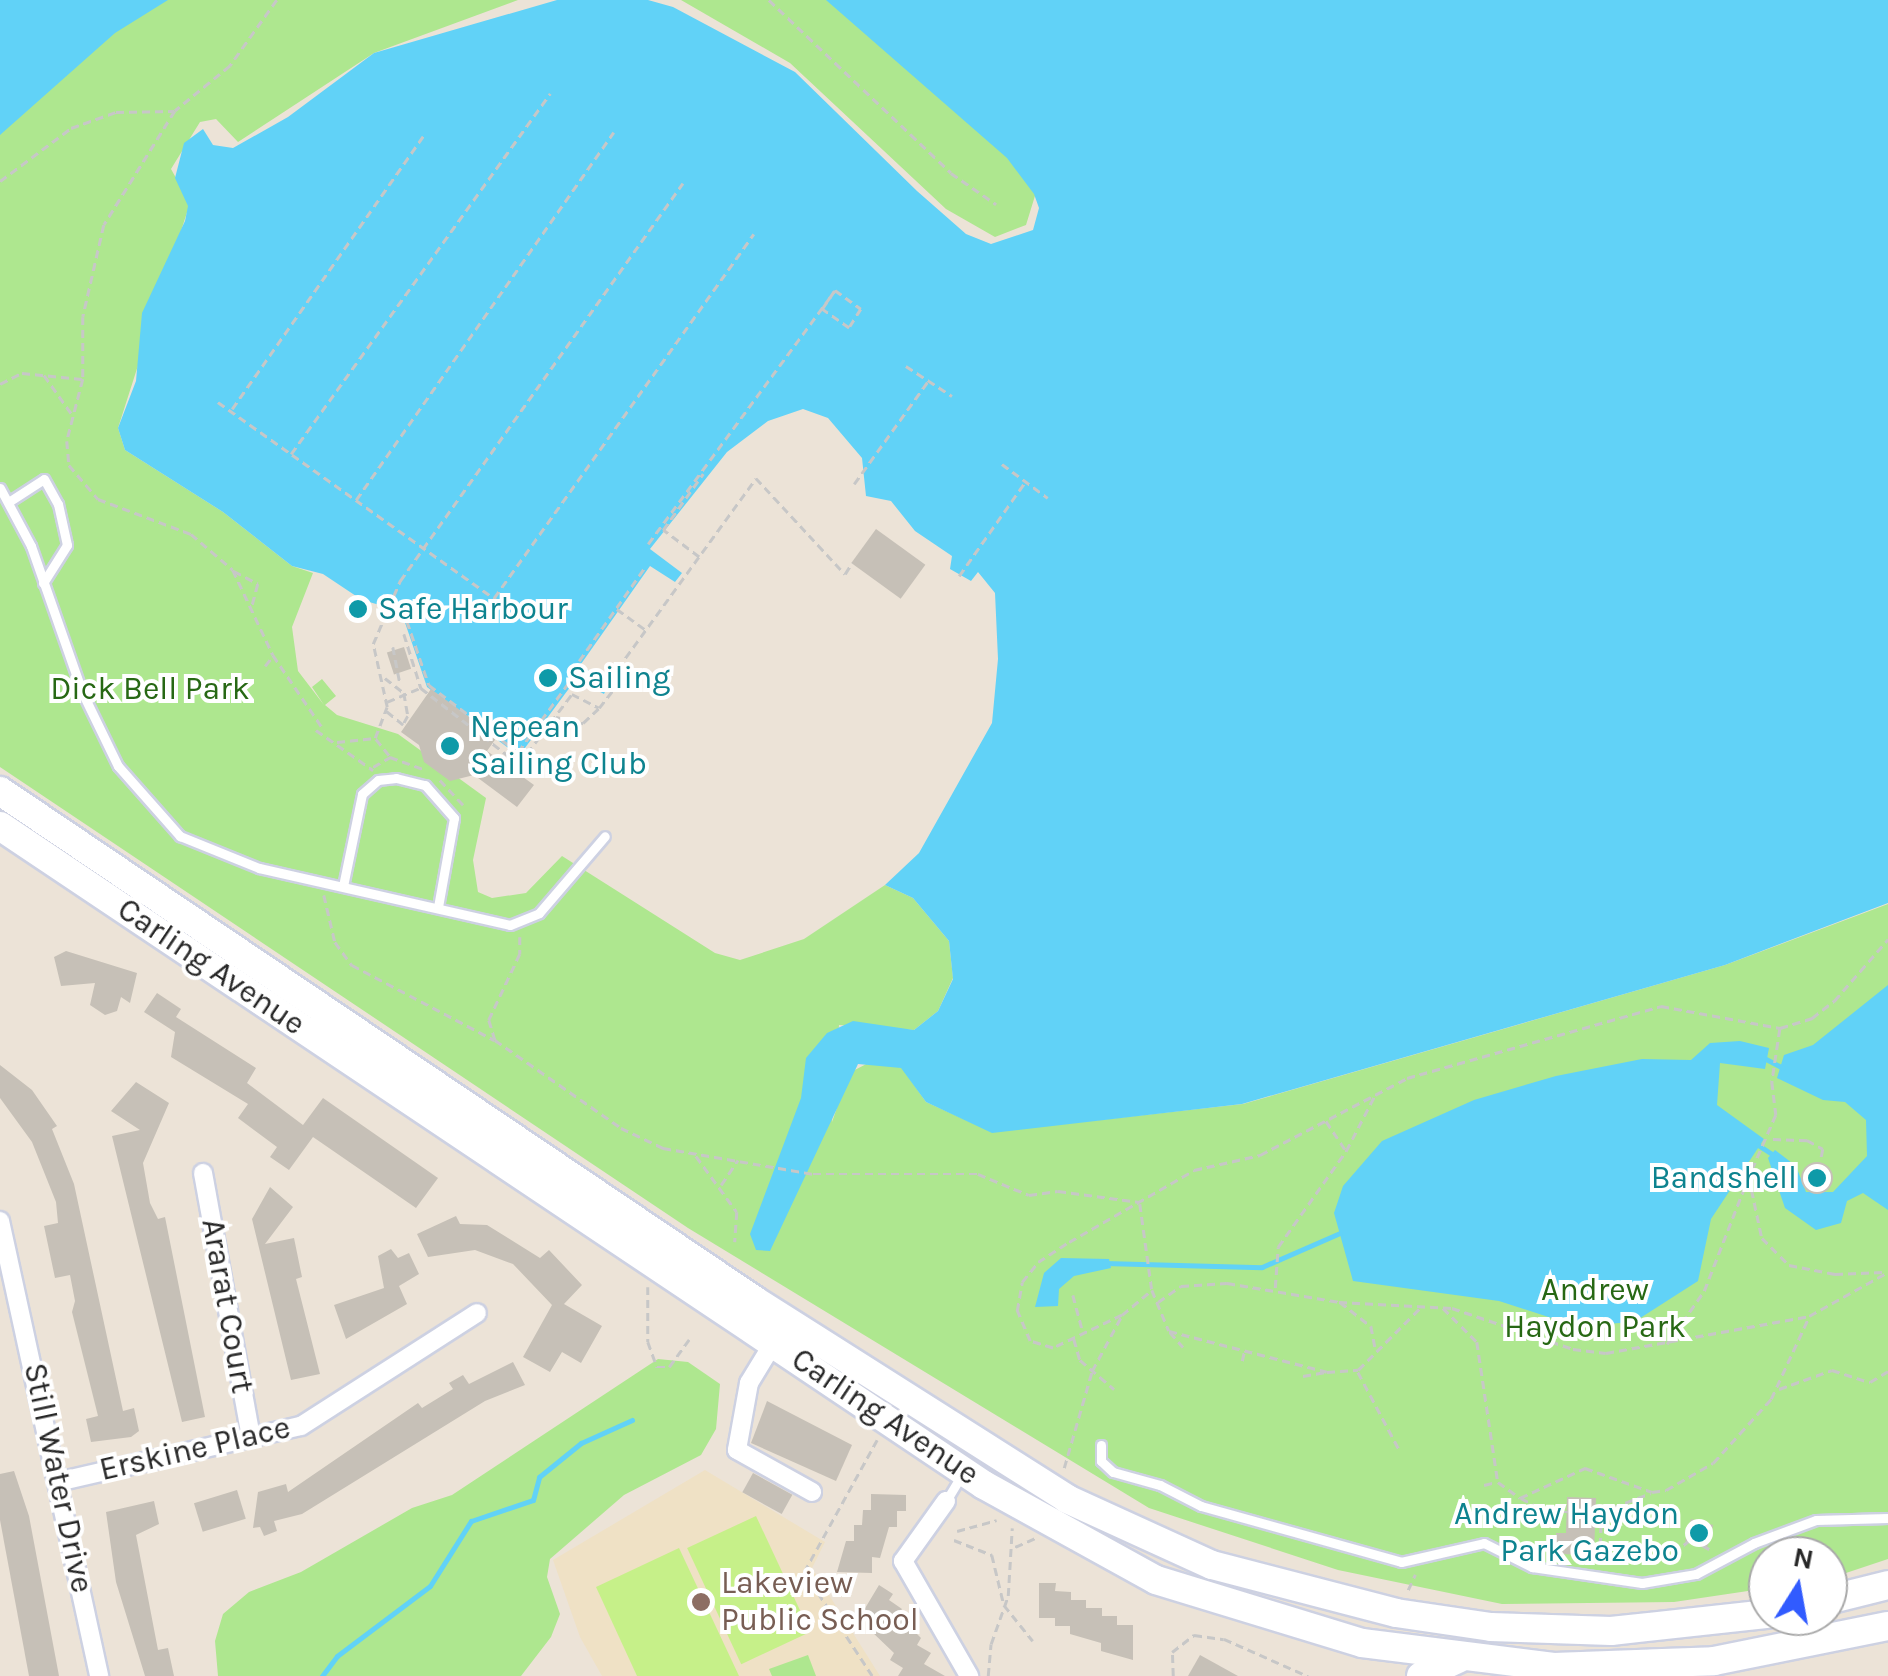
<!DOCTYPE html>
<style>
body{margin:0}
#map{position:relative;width:1888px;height:1676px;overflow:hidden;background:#ece3d7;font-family:Karla,sans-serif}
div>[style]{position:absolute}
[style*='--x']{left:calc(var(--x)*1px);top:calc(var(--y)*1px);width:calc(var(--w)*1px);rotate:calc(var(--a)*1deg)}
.education>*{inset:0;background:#efe1c5}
.green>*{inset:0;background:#aee78f}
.pitch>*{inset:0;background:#c6f089;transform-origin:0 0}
.water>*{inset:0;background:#61d2f7}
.stream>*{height:5px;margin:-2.5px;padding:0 2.5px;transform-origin:2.5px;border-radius:2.5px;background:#61d2f7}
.building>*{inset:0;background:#c6c0b7;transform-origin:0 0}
.round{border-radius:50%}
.path>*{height:2.5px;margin-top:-1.25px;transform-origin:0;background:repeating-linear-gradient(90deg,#c7c7c7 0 8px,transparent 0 13px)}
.roads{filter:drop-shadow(2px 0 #cdd1e2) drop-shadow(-2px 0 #cdd1e2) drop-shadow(0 2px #cdd1e2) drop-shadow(0 -2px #cdd1e2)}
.lane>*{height:9px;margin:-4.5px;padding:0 4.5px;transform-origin:4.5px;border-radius:4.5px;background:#fff}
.street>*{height:18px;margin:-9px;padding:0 9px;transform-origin:9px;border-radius:9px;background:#fff}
.secondary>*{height:28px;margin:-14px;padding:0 14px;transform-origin:14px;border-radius:14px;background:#fff}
.dots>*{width:28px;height:28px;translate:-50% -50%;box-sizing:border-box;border:5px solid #fff;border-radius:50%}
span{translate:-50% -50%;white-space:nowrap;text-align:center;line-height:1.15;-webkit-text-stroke:8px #fff;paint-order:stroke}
.culture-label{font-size:32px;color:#0d838f}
.left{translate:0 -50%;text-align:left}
.right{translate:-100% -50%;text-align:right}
.park-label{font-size:32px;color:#276814}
.street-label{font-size:32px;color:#272727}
.education-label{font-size:32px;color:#785e54}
.north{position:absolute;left:1748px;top:1536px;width:100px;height:100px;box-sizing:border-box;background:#fff;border:2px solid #a9a9a9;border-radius:50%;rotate:11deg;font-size:28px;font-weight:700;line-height:40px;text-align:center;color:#272727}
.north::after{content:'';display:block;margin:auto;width:35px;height:45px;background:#315bff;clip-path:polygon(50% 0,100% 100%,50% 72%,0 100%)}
</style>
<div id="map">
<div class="education">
<i style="clip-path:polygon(705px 1470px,825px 1542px,812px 1568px,880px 1676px,602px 1676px,580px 1637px,553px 1560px)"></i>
</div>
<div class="green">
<i style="clip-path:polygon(141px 0,518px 0,374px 53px,238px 142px,216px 119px,200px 122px,171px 169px,190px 203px,118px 428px,125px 450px,223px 512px,292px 566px,313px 573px,292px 627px,298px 671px,324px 705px,312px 687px,322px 679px,336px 696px,325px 705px,337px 715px,398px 734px,486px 798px,473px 860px,478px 892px,492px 898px,526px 893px,562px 856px,715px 953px,740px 960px,804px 939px,885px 885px,913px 898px,949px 941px,953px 978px,938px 1011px,914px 1030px,839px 1025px,832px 1122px,849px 1073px,874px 1060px,902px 1068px,926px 1102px,992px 1132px,1243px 1104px,1725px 965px,1888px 904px,1888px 1559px,1828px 1579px,1828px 1556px,1768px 1556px,1768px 1588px,1674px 1602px,1502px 1604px,1338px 1570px,1149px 1508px,688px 1228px,0 767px,0 122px)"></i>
<i style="clip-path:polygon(681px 0,846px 0,1038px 186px,1026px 225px,995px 237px,946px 209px,790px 63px)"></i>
<i style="clip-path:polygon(658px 1359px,688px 1362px,720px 1384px,716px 1429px,701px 1455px,624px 1495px,550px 1559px,547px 1577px,560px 1614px,551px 1637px,521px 1676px,218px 1676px,215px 1641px,223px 1614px,249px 1592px,301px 1572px,412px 1508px,452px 1495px)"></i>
<i style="clip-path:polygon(808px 1655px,816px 1676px,772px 1676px,769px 1669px)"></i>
</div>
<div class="pitch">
<i style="left:756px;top:1516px;width:128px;height:76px;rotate:65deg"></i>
<i style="clip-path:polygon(679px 1548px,739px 1676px,637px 1676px,596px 1587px)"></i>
</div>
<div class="water">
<i style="clip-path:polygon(0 0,168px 0,115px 33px,0 135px)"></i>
<i style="clip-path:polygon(557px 0,648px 0,673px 7px,795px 72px,917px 191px,966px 234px,991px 244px,1033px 230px,1039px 208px,1034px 194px,1007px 158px,826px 0,1888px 0,1888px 903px,1725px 965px,1242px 1104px,992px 1133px,926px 1102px,901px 1068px,858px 1064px,770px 1251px,756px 1250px,750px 1234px,801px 1098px,806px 1058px,827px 1033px,853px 1021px,914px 1030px,938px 1011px,953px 979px,949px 941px,913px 898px,885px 885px,919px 853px,992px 723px,998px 659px,995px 593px,978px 572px,971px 581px,950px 569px,952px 556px,915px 531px,891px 501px,866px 496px,862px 458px,828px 418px,803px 409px,768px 421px,727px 452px,650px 549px,682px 573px,675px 582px,650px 566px,581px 664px,607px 687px,604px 694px,576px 679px,519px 756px,427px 687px,401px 611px,362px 600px,323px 574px,292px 566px,223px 512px,125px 450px,118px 428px,136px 381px,142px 313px,185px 221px,188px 206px,175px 178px,184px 143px,203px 129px,213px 145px,233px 148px,288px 117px,374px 53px)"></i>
<i style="clip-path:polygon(1888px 985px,1888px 1210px,1863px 1193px,1847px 1201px,1841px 1223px,1816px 1230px,1785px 1208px,1768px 1158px,1775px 1150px,1796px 1166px,1806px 1192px,1833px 1192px,1867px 1156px,1866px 1120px,1845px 1102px,1823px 1100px,1777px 1078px,1784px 1055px,1813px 1045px)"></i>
<i style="clip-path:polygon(1740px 1041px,1769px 1048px,1765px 1069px,1720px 1063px,1717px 1105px,1764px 1139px,1711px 1219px,1698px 1281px,1634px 1322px,1576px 1326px,1499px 1301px,1353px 1281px,1334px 1213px,1343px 1186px,1382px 1141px,1474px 1100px,1556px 1076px,1642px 1059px,1691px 1060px,1710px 1043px)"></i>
<i style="clip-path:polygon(1061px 1258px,1109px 1259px,1111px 1268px,1074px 1276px,1059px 1289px,1058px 1306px,1035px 1307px,1044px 1273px)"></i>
</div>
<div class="stream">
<i style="--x:1764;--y:1058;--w:21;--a:28"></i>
<i style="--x:1758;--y:1145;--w:17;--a:33"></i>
<i style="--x:1104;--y:1263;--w:158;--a:1.5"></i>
<i style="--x:1262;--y:1267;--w:85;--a:-23.6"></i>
<i style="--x:322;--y:1676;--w:25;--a:-53"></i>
<i style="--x:337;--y:1656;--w:116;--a:-37"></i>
<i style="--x:430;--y:1586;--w:77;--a:-57.8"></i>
<i style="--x:471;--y:1521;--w:65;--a:-18.7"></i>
<i style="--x:533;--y:1500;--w:24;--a:-75"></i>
<i style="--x:539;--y:1477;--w:54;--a:-39"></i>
<i style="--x:581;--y:1443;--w:56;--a:-24.3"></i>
</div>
<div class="building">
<i style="left:876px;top:529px;width:61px;height:42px;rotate:36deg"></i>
<i style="left:404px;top:647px;width:23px;height:18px;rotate:72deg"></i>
<i style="clip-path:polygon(431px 689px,497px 737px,487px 751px,534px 785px,517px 807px,474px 775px,450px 781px,424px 762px,419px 745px,401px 732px)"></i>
<i style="clip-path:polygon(66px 951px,137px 973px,130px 1003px,121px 997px,117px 1011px,105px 1015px,90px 1005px,95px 983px,61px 986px,54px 957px)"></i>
<i style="clip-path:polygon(157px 993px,181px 1009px,176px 1017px,256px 1068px,247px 1083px,303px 1125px,323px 1098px,438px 1178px,416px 1208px,313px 1137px,289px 1170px,270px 1157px,277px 1147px,238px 1118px,248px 1104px,171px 1057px,175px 1032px,144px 1012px)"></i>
<i style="clip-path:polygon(0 1065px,32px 1090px,57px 1126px,52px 1129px,74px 1184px,123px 1411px,134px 1408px,139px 1431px,131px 1437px,91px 1442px,86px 1419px,98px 1416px,72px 1312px,75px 1301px,70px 1275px,55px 1278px,44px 1226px,58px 1223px,56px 1202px,32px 1142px,0 1098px)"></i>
<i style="clip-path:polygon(136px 1082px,169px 1103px,143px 1163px,150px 1203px,158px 1219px,165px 1217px,205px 1417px,182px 1422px,112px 1136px,140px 1130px,111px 1111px)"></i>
<i class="round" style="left:1801px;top:1162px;width:32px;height:32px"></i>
<i style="clip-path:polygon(270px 1187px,293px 1207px,265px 1244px,294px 1238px,302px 1277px,296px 1279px,320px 1374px,291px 1380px,252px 1219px)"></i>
<i style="clip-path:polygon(456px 1216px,460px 1224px,487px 1225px,540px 1258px,549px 1250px,582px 1285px,564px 1304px,602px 1326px,581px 1363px,562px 1352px,550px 1372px,523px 1357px,552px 1305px,513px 1264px,475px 1250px,428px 1257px,417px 1234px)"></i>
<i style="clip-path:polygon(391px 1249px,398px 1258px,409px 1253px,419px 1274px,399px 1286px,407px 1304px,346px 1339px,334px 1305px,384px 1288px,378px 1256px)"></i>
<i style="clip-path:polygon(513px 1362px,525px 1385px,485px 1401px,302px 1514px,274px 1521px,277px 1531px,264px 1536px,260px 1527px,253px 1528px,258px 1492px,286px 1484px,288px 1492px,418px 1403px,422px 1408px,453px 1389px,449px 1383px,463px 1375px,469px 1384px)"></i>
<i style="clip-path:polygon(767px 1401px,852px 1445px,836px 1481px,751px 1443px)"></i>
<i style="clip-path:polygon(14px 1471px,29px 1516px,59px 1676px,29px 1676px,0 1520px,0 1474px)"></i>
<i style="left:753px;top:1473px;width:45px;height:22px;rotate:29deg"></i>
<i style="left:237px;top:1490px;width:30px;height:45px;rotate:73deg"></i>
<i style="clip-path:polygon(871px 1494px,906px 1495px,906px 1511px,897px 1511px,897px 1527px,889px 1527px,880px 1558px,872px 1557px,872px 1573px,837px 1572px,846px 1541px,854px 1541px,854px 1525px,862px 1525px,863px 1510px,871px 1510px)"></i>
<i style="clip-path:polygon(1567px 1497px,1596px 1498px,1594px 1555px,1556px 1554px,1556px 1533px,1566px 1533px)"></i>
<i style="clip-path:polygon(154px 1501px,159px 1524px,136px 1535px,158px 1650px,168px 1648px,174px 1676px,145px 1676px,116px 1582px,106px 1512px)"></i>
<i style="left:1691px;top:1519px;width:23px;height:23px;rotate:15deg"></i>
<i style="clip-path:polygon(1039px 1583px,1056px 1583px,1055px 1591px,1071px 1592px,1071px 1600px,1086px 1600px,1086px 1608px,1102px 1608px,1102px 1616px,1117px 1616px,1117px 1625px,1133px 1625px,1133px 1660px,1101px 1651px,1101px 1643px,1070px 1634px,1070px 1626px,1055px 1626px,1055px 1618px,1039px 1618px)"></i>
<i style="clip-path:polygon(879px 1585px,893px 1594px,889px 1600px,902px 1609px,898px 1615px,921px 1638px,917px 1645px,931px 1653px,924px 1664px,945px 1676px,898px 1676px,903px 1668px,890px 1660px,894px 1653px,871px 1631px,875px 1624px,861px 1615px)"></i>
<i style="clip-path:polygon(1200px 1655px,1238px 1676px,1188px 1676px)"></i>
</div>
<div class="path">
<i style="--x:277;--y:0;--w:81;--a:125.5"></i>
<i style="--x:230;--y:66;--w:71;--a:140.7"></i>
<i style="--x:175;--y:111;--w:134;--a:121.9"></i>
<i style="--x:104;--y:225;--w:94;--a:102.9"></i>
<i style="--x:83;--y:317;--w:62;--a:90"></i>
<i style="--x:83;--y:379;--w:64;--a:104.5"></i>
<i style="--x:67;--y:441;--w:24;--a:85"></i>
<i style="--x:69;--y:465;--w:45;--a:49.5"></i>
<i style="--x:98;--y:499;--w:99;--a:20.6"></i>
<i style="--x:191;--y:534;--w:55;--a:40.6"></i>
<i style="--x:233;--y:570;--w:94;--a:64.8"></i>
<i style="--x:273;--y:655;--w:91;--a:55.8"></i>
<i style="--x:769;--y:0;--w:251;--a:43.5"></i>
<i style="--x:951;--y:173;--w:55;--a:34.6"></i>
<i style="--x:0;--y:181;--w:89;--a:-36.7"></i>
<i style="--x:71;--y:128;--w:48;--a:-19.6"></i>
<i style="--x:116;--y:112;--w:58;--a:-1"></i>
<i style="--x:906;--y:366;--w:55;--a:33.1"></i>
<i style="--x:44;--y:375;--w:47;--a:54.6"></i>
<i style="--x:0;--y:384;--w:25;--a:-27"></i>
<i style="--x:22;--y:373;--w:60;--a:5.7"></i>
<i style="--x:218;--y:402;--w:363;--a:35.4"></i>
<i style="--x:232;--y:409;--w:333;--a:-55"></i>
<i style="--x:291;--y:454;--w:444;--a:-54.3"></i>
<i style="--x:1002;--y:464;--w:57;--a:36.5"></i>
<i style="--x:854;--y:484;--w:127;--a:-54.3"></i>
<i style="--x:356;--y:500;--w:449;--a:-55"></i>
<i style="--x:648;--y:544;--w:315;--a:-53.6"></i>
<i style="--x:835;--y:290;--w:32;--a:36"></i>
<i style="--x:861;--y:309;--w:22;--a:122"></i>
<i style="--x:849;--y:328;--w:33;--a:-145"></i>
<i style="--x:822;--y:309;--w:23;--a:-56"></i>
<i style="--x:699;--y:557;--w:45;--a:-143.1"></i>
<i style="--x:663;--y:530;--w:69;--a:-54.5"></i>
<i style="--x:234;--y:571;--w:27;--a:28"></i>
<i style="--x:258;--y:584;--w:23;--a:105"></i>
<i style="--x:959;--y:576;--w:115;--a:-54.9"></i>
<i style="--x:494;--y:598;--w:447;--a:-54.5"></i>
<i style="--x:617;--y:609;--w:36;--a:36"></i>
<i style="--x:407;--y:621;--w:68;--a:71"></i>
<i style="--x:429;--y:685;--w:111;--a:37"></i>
<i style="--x:518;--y:752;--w:92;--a:-53.9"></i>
<i style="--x:404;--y:634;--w:57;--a:72.5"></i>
<i style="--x:421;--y:688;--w:124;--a:37.8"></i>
<i style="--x:519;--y:764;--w:88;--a:-52.9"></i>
<i style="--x:572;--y:694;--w:30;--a:27"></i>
<i style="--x:599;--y:708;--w:24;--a:-52"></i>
<i style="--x:614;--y:689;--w:11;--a:-112"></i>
<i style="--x:610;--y:679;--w:248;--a:-54"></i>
<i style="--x:756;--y:478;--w:131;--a:47.2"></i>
<i style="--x:845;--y:574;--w:13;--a:-58"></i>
<i style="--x:393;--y:647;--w:37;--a:79"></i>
<i style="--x:579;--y:661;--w:115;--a:-54.9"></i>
<i style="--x:265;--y:666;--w:11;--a:-52"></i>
<i style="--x:385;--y:678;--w:24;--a:38"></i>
<i style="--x:404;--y:693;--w:23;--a:80"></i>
<i style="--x:408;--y:716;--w:10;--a:119"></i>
<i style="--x:403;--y:725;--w:22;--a:-141"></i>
<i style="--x:387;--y:702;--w:36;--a:-23"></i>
<i style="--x:556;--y:717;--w:28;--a:13"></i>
<i style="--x:583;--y:723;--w:22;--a:-43"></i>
<i style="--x:316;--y:730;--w:70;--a:35.1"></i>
<i style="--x:375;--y:738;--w:33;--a:-69"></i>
<i style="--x:387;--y:707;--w:65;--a:-102.5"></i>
<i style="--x:373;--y:644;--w:69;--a:-66.8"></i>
<i style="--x:400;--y:581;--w:488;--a:-54.6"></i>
<i style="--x:376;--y:739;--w:22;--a:51"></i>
<i style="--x:337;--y:742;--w:36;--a:-6"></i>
<i style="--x:373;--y:767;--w:20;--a:-30"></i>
<i style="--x:390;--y:757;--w:37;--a:20"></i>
<i style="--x:440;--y:780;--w:34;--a:47"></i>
<i style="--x:324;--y:895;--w:48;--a:76.8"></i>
<i style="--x:335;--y:942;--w:29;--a:54"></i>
<i style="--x:352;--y:965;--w:161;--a:27.8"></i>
<i style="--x:520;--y:937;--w:17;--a:90"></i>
<i style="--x:520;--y:954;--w:73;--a:115.2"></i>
<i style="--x:489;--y:1020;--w:21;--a:73"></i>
<i style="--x:495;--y:1040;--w:154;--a:34.9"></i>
<i style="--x:621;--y:1128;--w:47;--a:25.5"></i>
<i style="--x:663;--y:1148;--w:152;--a:9.8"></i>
<i style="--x:813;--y:1174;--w:165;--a:0"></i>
<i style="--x:978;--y:1174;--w:55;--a:22.4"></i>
<i style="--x:1029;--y:1195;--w:29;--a:-8"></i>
<i style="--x:1058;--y:1191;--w:82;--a:7.7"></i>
<i style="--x:1780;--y:1029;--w:54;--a:98.6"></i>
<i style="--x:1772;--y:1082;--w:33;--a:83"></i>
<i style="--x:1776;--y:1115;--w:68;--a:113.5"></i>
<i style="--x:1749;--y:1177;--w:62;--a:78"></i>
<i style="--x:1762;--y:1238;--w:38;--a:45"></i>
<i style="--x:1789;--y:1265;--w:47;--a:11.1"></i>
<i style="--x:1835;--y:1274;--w:48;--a:-2.4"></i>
<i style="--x:1326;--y:1121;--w:36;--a:56"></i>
<i style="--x:1773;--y:1139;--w:34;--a:2"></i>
<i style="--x:1807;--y:1140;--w:18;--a:29"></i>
<i style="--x:1823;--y:1149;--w:10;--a:101"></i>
<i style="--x:696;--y:1156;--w:69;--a:53.8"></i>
<i style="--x:737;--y:1212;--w:30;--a:94"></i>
<i style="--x:721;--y:1185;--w:30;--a:-56"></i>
<i style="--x:1140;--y:1204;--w:87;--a:82.1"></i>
<i style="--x:1152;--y:1290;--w:44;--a:67.5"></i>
<i style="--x:1169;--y:1331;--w:163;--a:14.5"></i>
<i style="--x:1327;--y:1372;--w:31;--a:-4"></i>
<i style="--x:1358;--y:1370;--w:91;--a:-45"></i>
<i style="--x:648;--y:1287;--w:55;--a:90"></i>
<i style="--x:648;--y:1342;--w:27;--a:70"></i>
<i style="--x:657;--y:1367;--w:12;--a:0"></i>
<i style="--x:669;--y:1367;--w:34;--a:-54"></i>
<i style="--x:1275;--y:1288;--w:41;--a:-85.8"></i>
<i style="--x:1278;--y:1247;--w:118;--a:-54.7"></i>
<i style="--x:1346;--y:1151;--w:63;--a:-62.6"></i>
<i style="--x:1073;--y:1295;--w:34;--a:75"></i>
<i style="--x:1158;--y:1302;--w:28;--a:-35"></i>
<i style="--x:1181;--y:1286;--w:46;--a:-3.7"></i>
<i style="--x:1227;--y:1283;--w:114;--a:9.6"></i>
<i style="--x:1339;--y:1302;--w:113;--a:3"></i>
<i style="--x:1452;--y:1308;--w:128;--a:18.7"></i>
<i style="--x:1573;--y:1349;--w:33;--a:7"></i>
<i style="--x:1606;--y:1353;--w:206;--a:-10.3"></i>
<i style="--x:1809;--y:1316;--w:90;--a:-29.1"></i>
<i style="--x:1340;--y:1302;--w:39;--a:38"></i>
<i style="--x:1371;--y:1326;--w:21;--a:79"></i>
<i style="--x:1443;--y:1308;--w:48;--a:45"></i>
<i style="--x:1477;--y:1342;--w:142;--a:81.5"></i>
<i style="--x:1498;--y:1482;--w:27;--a:36"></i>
<i style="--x:1520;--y:1498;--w:72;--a:-24.8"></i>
<i style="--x:1585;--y:1468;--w:71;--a:19.7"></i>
<i style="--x:1652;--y:1492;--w:14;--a:-8"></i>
<i style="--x:1666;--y:1490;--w:54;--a:-29.9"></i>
<i style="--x:1713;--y:1463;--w:86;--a:-47.8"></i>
<i style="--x:1771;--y:1399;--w:88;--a:-65.2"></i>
<i style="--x:1122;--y:1315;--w:76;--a:154.4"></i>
<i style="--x:1053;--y:1348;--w:24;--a:-163"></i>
<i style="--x:1030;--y:1341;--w:33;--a:-113"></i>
<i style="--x:1017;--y:1311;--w:29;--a:-80"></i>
<i style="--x:1022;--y:1282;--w:26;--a:-51"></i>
<i style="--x:1038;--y:1262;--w:37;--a:-33"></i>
<i style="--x:1069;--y:1242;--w:144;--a:-29.9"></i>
<i style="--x:1194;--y:1170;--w:68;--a:-12.8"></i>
<i style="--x:1260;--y:1155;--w:166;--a:-27.6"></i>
<i style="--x:1407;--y:1078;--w:264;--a:-15.8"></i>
<i style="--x:1661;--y:1006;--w:121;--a:10.5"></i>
<i style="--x:1780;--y:1028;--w:34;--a:-17"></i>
<i style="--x:1812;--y:1018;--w:28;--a:-38"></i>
<i style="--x:1834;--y:1001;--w:82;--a:-48.9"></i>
<i style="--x:1170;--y:1332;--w:20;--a:49"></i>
<i style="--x:1074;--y:1339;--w:22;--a:74"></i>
<i style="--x:1080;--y:1360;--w:45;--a:40.5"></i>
<i style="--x:1667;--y:1344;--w:65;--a:-55.1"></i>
<i style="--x:1704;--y:1291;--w:121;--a:-68.7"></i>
<i style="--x:1242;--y:1361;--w:9;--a:-77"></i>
<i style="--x:1358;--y:1372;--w:87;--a:62"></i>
<i style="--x:1303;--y:1376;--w:23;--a:-10"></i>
<i style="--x:1779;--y:1389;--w:56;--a:-19.7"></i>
<i style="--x:1832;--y:1370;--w:40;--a:18"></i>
<i style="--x:1870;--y:1382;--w:21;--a:-31"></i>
<i style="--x:1064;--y:1468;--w:101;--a:-73.9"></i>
<i style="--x:1092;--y:1371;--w:64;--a:-61.8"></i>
<i style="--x:1122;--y:1315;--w:38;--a:-40"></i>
<i style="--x:1484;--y:1485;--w:12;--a:-14"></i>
<i style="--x:1521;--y:1498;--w:30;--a:28"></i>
<i style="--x:1547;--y:1512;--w:53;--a:0"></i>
<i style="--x:957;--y:1531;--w:41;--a:-15.4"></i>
<i style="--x:954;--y:1540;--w:41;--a:21.5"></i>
<i style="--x:992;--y:1555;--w:51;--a:76.5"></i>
<i style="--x:1004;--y:1605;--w:46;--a:51.1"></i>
<i style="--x:1600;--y:1546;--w:34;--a:-88"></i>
<i style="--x:1601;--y:1512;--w:53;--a:-20.8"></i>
<i style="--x:1015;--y:1547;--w:22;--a:-24"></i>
<i style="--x:1663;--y:1561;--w:36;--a:-38"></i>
<i style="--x:1691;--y:1539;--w:21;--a:29"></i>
<i style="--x:1408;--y:1590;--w:17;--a:-65"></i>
<i style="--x:872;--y:1676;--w:124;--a:-123.2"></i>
<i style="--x:804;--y:1572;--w:151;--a:-61.1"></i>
<i style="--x:988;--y:1676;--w:32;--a:-85"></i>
<i style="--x:991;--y:1644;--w:51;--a:-70.5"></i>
<i style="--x:1008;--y:1596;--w:68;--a:-86.6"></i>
<i style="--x:1173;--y:1676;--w:24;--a:-92"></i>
<i style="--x:1172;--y:1652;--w:28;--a:-38"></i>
<i style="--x:1194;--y:1635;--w:30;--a:8"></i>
<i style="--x:1224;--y:1639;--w:92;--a:23.8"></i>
</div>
<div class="roads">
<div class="lane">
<i style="--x:0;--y:488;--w:66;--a:61.9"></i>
<i style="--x:31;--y:546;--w:155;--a:70.7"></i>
<i style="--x:82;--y:692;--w:82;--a:64.1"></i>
<i style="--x:118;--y:766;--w:94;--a:48.5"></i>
<i style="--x:180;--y:836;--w:85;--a:22.1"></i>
<i style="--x:259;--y:868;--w:257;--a:12.8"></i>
<i style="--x:510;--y:925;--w:31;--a:-22"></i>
<i style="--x:539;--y:913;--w:101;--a:-49.4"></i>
<i style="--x:10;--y:501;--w:40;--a:-32.9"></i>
<i style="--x:44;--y:479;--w:29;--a:61"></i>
<i style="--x:58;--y:504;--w:42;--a:77.6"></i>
<i style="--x:67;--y:545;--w:45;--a:122.3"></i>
<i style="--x:343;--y:886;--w:94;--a:-78.3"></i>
<i style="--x:362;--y:794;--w:21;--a:-41"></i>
<i style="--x:378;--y:780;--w:18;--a:-6"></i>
<i style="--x:396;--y:778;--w:30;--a:14"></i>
<i style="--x:425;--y:785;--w:44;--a:48.7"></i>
<i style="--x:454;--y:818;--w:90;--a:100.2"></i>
<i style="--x:1101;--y:1445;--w:16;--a:90"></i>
<i style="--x:1101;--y:1461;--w:16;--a:43"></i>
<i style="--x:1113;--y:1472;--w:49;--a:15.5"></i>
<i style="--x:1160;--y:1485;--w:46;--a:27.1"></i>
<i style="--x:1201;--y:1506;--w:208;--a:15.6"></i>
<i style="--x:1401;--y:1562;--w:85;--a:-12.9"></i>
<i style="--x:1484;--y:1543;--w:54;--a:26.6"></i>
<i style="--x:1532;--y:1567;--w:111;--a:8.3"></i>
<i style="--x:1642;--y:1583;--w:55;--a:-9.5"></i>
<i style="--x:1696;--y:1574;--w:66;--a:-28.1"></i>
<i style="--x:1754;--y:1543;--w:66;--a:-20.4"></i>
<i style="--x:1816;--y:1520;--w:72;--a:-1.6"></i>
<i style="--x:946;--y:1501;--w:33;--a:-59"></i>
</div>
<div class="street">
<i style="--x:203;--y:1173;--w:269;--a:79.7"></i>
<i style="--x:0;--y:1221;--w:466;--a:77.7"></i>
<i style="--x:774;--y:1342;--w:48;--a:121.4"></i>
<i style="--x:749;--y:1383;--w:68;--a:100.2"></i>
<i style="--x:737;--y:1450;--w:86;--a:29.2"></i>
<i style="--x:62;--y:1481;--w:245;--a:-13"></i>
<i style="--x:301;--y:1426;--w:209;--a:-32.7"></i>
<i style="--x:946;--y:1501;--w:74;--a:125.6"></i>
<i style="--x:903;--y:1561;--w:133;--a:60.1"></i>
</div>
<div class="secondary">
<i style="--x:0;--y:791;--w:910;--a:34.02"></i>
<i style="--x:754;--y:1300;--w:371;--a:32.4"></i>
<i style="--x:1067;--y:1499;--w:159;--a:24.5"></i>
<i style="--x:1212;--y:1565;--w:190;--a:14.6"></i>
<i style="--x:1396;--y:1613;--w:96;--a:8.4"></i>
<i style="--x:1491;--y:1627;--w:120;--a:1.9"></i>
<i style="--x:1611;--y:1631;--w:158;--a:-6.2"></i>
<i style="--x:0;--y:826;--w:1184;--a:33.81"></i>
<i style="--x:984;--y:1485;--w:196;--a:28.9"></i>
<i style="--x:1156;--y:1580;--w:215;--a:17"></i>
<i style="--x:1362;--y:1643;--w:193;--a:7.1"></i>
<i style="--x:1554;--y:1667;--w:160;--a:-2.1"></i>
<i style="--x:1714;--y:1661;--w:177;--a:-11.4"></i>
<i style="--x:1828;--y:1600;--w:62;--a:-14"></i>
<i style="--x:1421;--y:1676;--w:41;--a:-24.7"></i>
</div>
</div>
<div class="dots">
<i style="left:358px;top:609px;background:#0f9aa8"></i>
<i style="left:548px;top:678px;background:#0f9aa8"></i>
<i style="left:450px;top:746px;background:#0f9aa8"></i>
<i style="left:1817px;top:1178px;background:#0f9aa8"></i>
<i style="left:1699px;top:1533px;background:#0f9aa8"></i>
<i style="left:701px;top:1602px;background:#8d6e63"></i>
</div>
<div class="culture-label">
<span class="left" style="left:378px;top:609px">Safe Harbour</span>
<span class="left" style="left:568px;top:678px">Sailing</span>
<span class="left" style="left:470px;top:746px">Nepean<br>Sailing Club</span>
<span class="right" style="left:1797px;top:1178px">Bandshell</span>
<span class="right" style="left:1679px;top:1533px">Andrew Haydon<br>Park Gazebo</span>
</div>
<div class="park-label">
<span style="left:150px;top:689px">Dick Bell Park</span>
<span style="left:1595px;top:1309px">Andrew<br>Haydon Park</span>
</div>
<div class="street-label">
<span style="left:211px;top:967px;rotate:34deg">Carling Avenue</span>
<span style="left:227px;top:1306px;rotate:80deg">Ararat Court</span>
<span style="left:885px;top:1417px;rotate:34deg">Carling Avenue</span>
<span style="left:195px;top:1449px;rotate:-13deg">Erskine Place</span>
<span style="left:58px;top:1478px;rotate:78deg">Still Water Drive</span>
</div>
<div class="education-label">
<span class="left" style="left:721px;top:1602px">Lakeview<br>Public School</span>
</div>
<div class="north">N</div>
</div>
